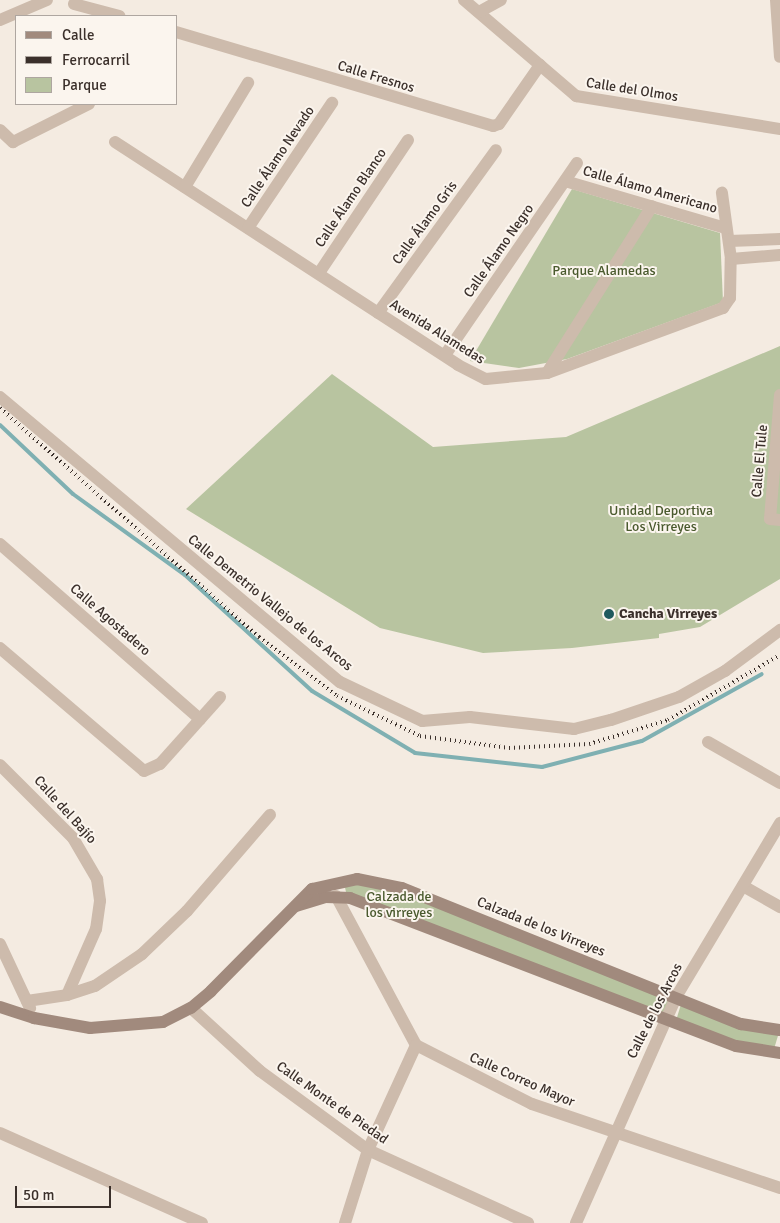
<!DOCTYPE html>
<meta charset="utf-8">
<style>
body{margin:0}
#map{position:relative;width:780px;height:1223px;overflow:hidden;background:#f4ebe1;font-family:Signika,sans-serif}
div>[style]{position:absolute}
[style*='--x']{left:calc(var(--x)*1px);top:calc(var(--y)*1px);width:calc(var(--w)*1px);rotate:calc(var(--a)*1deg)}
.green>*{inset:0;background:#b8c4a0;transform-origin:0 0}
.stream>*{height:4px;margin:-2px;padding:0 2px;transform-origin:2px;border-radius:2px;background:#7fb0b2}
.street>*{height:12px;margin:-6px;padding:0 6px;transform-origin:6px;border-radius:6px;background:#cdbbac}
.secondary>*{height:12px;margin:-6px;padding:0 6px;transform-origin:6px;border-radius:6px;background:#a18a7d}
.rail>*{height:4px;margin-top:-2px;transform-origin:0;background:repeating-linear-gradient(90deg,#3b302b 0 1px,transparent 0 5px)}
.dots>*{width:14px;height:14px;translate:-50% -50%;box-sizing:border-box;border:2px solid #fbf5ee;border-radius:50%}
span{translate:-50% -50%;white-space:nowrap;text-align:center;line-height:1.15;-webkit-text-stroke:4px #fbf5ee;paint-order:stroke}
.street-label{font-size:14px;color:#3b302b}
.park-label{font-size:14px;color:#4a5a2e}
.poi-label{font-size:14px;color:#3b302b;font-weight:700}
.left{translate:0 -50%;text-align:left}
.legend{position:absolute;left:15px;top:15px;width:162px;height:90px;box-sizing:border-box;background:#fbf5ee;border:1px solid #aea6a0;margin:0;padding:6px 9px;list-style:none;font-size:15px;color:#3b302b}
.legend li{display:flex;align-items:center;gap:10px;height:25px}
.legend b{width:25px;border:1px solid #aea6a0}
.scale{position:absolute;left:15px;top:1186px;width:96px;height:22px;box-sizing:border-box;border:2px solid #3b302b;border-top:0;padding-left:6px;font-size:15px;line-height:18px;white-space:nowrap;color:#3b302b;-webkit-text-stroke:4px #fbf5ee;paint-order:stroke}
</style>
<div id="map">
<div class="green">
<i style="clip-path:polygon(572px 189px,720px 233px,723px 302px,567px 359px,519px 368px,470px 361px)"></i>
<i style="clip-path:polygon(780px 346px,780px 579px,700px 627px,659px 634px,659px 638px,572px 648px,483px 653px,380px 628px,186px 509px,332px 374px,433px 447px,566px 437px)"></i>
<i style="clip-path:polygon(344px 883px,392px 887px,677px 999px,670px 1020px,348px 901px)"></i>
<i style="left:682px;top:1001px;width:102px;height:22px;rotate:17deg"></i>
</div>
<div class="stream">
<i style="--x:0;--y:425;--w:100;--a:43.4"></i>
<i style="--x:73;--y:494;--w:138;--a:35.9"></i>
<i style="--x:185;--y:575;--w:172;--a:42.4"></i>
<i style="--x:312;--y:691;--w:120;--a:31"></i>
<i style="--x:415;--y:753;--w:128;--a:6.3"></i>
<i style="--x:542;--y:767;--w:103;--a:-14.6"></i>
<i style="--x:642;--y:741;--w:137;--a:-29.2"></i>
</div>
<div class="street">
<i style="--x:464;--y:0;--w:148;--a:40.6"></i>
<i style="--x:576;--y:96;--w:207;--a:9.2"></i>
<i style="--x:776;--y:0;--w:57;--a:86"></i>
<i style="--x:74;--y:4;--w:47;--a:14.9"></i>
<i style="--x:479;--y:12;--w:25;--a:-29"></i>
<i style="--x:0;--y:20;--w:51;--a:-23.1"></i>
<i style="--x:176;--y:32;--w:331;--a:16.5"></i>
<i style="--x:493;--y:126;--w:6;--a:-18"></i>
<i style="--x:499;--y:124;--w:72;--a:-55.2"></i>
<i style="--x:0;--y:130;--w:18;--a:43"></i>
<i style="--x:13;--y:142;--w:85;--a:-26.6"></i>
<i style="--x:115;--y:142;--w:409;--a:33"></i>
<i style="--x:458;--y:365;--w:31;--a:27"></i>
<i style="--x:486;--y:379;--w:61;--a:-5.6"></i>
<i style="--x:547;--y:373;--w:188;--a:-20.3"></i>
<i style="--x:723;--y:308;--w:12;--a:-55"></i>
<i style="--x:730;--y:298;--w:39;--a:-89"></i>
<i style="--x:731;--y:259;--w:67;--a:-97.8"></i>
<i style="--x:565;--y:181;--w:168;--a:16.3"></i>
<i style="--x:185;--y:187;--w:122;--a:-58.8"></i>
<i style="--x:248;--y:228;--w:151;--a:-56.1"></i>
<i style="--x:729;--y:241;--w:51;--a:-2.2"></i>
<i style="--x:731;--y:259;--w:49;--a:-4.7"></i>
<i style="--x:319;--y:273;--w:160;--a:-56.2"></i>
<i style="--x:378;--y:313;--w:201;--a:-54.1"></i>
<i style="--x:445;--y:355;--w:233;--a:-55.5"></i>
<i style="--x:547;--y:373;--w:197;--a:-57.8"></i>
<i style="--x:780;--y:395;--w:124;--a:94.6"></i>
<i style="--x:770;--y:519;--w:10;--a:6"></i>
<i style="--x:0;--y:397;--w:444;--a:40"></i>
<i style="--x:340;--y:682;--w:91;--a:25.4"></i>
<i style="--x:422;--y:721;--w:48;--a:-4.8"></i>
<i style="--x:470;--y:717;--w:105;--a:6.6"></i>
<i style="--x:574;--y:729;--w:38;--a:-14"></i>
<i style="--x:611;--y:720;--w:72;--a:-18.7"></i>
<i style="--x:679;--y:697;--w:53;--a:-29.5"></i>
<i style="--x:725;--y:671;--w:69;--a:-36.7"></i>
<i style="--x:0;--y:544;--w:266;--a:41.2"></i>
<i style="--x:0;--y:648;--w:189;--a:40.5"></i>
<i style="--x:144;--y:771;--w:17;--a:-24"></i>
<i style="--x:160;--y:764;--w:90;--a:-48.2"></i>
<i style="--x:708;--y:742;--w:83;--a:29.7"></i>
<i style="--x:0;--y:765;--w:103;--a:45"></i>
<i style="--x:73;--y:838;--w:48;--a:59.7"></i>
<i style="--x:97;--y:879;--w:22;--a:82"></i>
<i style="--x:100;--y:901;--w:28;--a:98"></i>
<i style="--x:96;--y:929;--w:72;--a:113.7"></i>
<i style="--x:743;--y:886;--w:43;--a:29.6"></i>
<i style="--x:336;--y:896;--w:169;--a:61.8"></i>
<i style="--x:416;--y:1045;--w:130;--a:27"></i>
<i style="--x:532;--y:1104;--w:262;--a:18.7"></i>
<i style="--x:0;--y:944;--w:71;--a:64.9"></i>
<i style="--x:27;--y:1001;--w:40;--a:-8.5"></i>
<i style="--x:67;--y:995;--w:29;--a:-18"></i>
<i style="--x:95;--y:986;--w:57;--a:-34.2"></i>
<i style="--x:142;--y:954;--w:62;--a:-43.7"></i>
<i style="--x:187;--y:911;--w:127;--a:-49.2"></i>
<i style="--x:191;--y:1008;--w:93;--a:42.4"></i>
<i style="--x:260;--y:1071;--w:134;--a:36.2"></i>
<i style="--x:368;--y:1150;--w:176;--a:24.5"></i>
<i style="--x:0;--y:1133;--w:221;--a:24"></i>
<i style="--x:345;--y:1223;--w:77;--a:-72.5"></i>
<i style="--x:368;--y:1150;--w:115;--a:-65.4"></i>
<i style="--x:576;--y:1223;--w:247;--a:-66.1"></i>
<i style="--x:676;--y:997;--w:203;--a:-59.1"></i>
</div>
<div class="secondary">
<i style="--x:296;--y:906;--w:30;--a:-17"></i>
<i style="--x:325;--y:897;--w:25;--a:2"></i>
<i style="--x:350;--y:898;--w:413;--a:21"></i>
<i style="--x:736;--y:1046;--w:45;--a:9"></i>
<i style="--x:0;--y:1007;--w:36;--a:18"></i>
<i style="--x:34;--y:1018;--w:57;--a:10.1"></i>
<i style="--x:90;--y:1028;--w:73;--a:-4.7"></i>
<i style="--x:163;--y:1022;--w:31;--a:-27"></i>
<i style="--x:191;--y:1008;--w:26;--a:-40"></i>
<i style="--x:211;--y:991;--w:144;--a:-45.3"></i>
<i style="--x:312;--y:889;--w:46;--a:-12.5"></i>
<i style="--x:357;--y:879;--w:46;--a:11.3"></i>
<i style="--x:402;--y:888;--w:365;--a:21.9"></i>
<i style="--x:741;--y:1024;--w:39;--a:9"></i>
</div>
<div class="rail">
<i style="--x:0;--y:408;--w:346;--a:41.5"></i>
<i style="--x:259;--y:637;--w:98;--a:37.1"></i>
<i style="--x:337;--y:696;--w:92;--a:25.7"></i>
<i style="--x:420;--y:736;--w:90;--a:7.7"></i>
<i style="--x:509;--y:748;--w:80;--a:-2.9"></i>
<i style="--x:589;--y:744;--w:83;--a:-16.9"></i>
<i style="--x:668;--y:720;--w:129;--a:-30.1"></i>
</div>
<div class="dots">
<i style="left:609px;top:614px;background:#1f5a5e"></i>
</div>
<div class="street-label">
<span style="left:376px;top:77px;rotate:17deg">Calle Fresnos</span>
<span style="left:632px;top:90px;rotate:9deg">Calle del Olmos</span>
<span style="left:278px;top:157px;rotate:-56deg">Calle Álamo Nevado</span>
<span style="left:650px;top:190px;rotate:16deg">Calle Álamo Americano</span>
<span style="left:351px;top:198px;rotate:-56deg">Calle Álamo Blanco</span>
<span style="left:425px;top:223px;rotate:-54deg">Calle Álamo Gris</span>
<span style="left:499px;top:251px;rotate:-55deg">Calle Álamo Negro</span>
<span style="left:437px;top:332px;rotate:32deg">Avenida Alamedas</span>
<span style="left:760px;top:461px;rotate:-85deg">Calle El Tule</span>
<span style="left:270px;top:603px;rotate:39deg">Calle Demetrio Vallejo de los Arcos</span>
<span style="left:110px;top:620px;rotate:41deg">Calle Agostadero</span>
<span style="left:65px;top:810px;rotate:48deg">Calle del Bajío</span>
<span style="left:541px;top:927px;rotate:22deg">Calzada de los Virreyes</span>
<span style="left:655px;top:1011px;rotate:-63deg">Calle de los Arcos</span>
<span style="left:522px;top:1080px;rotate:24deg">Calle Correo Mayor</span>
<span style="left:332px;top:1103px;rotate:35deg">Calle Monte de Piedad</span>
</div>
<div class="park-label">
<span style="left:604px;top:271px">Parque Alamedas</span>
<span style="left:661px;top:519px">Unidad Deportiva<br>Los Virreyes</span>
<span style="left:399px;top:905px">Calzada de<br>los virreyes</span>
</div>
<div class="poi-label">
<span class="left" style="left:619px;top:614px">Cancha Virreyes</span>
</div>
<ul class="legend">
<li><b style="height:6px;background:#a18a7d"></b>Calle</li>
<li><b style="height:6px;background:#3b302b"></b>Ferrocarril</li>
<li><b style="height:14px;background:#b8c4a0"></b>Parque</li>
</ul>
<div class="scale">50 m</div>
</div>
